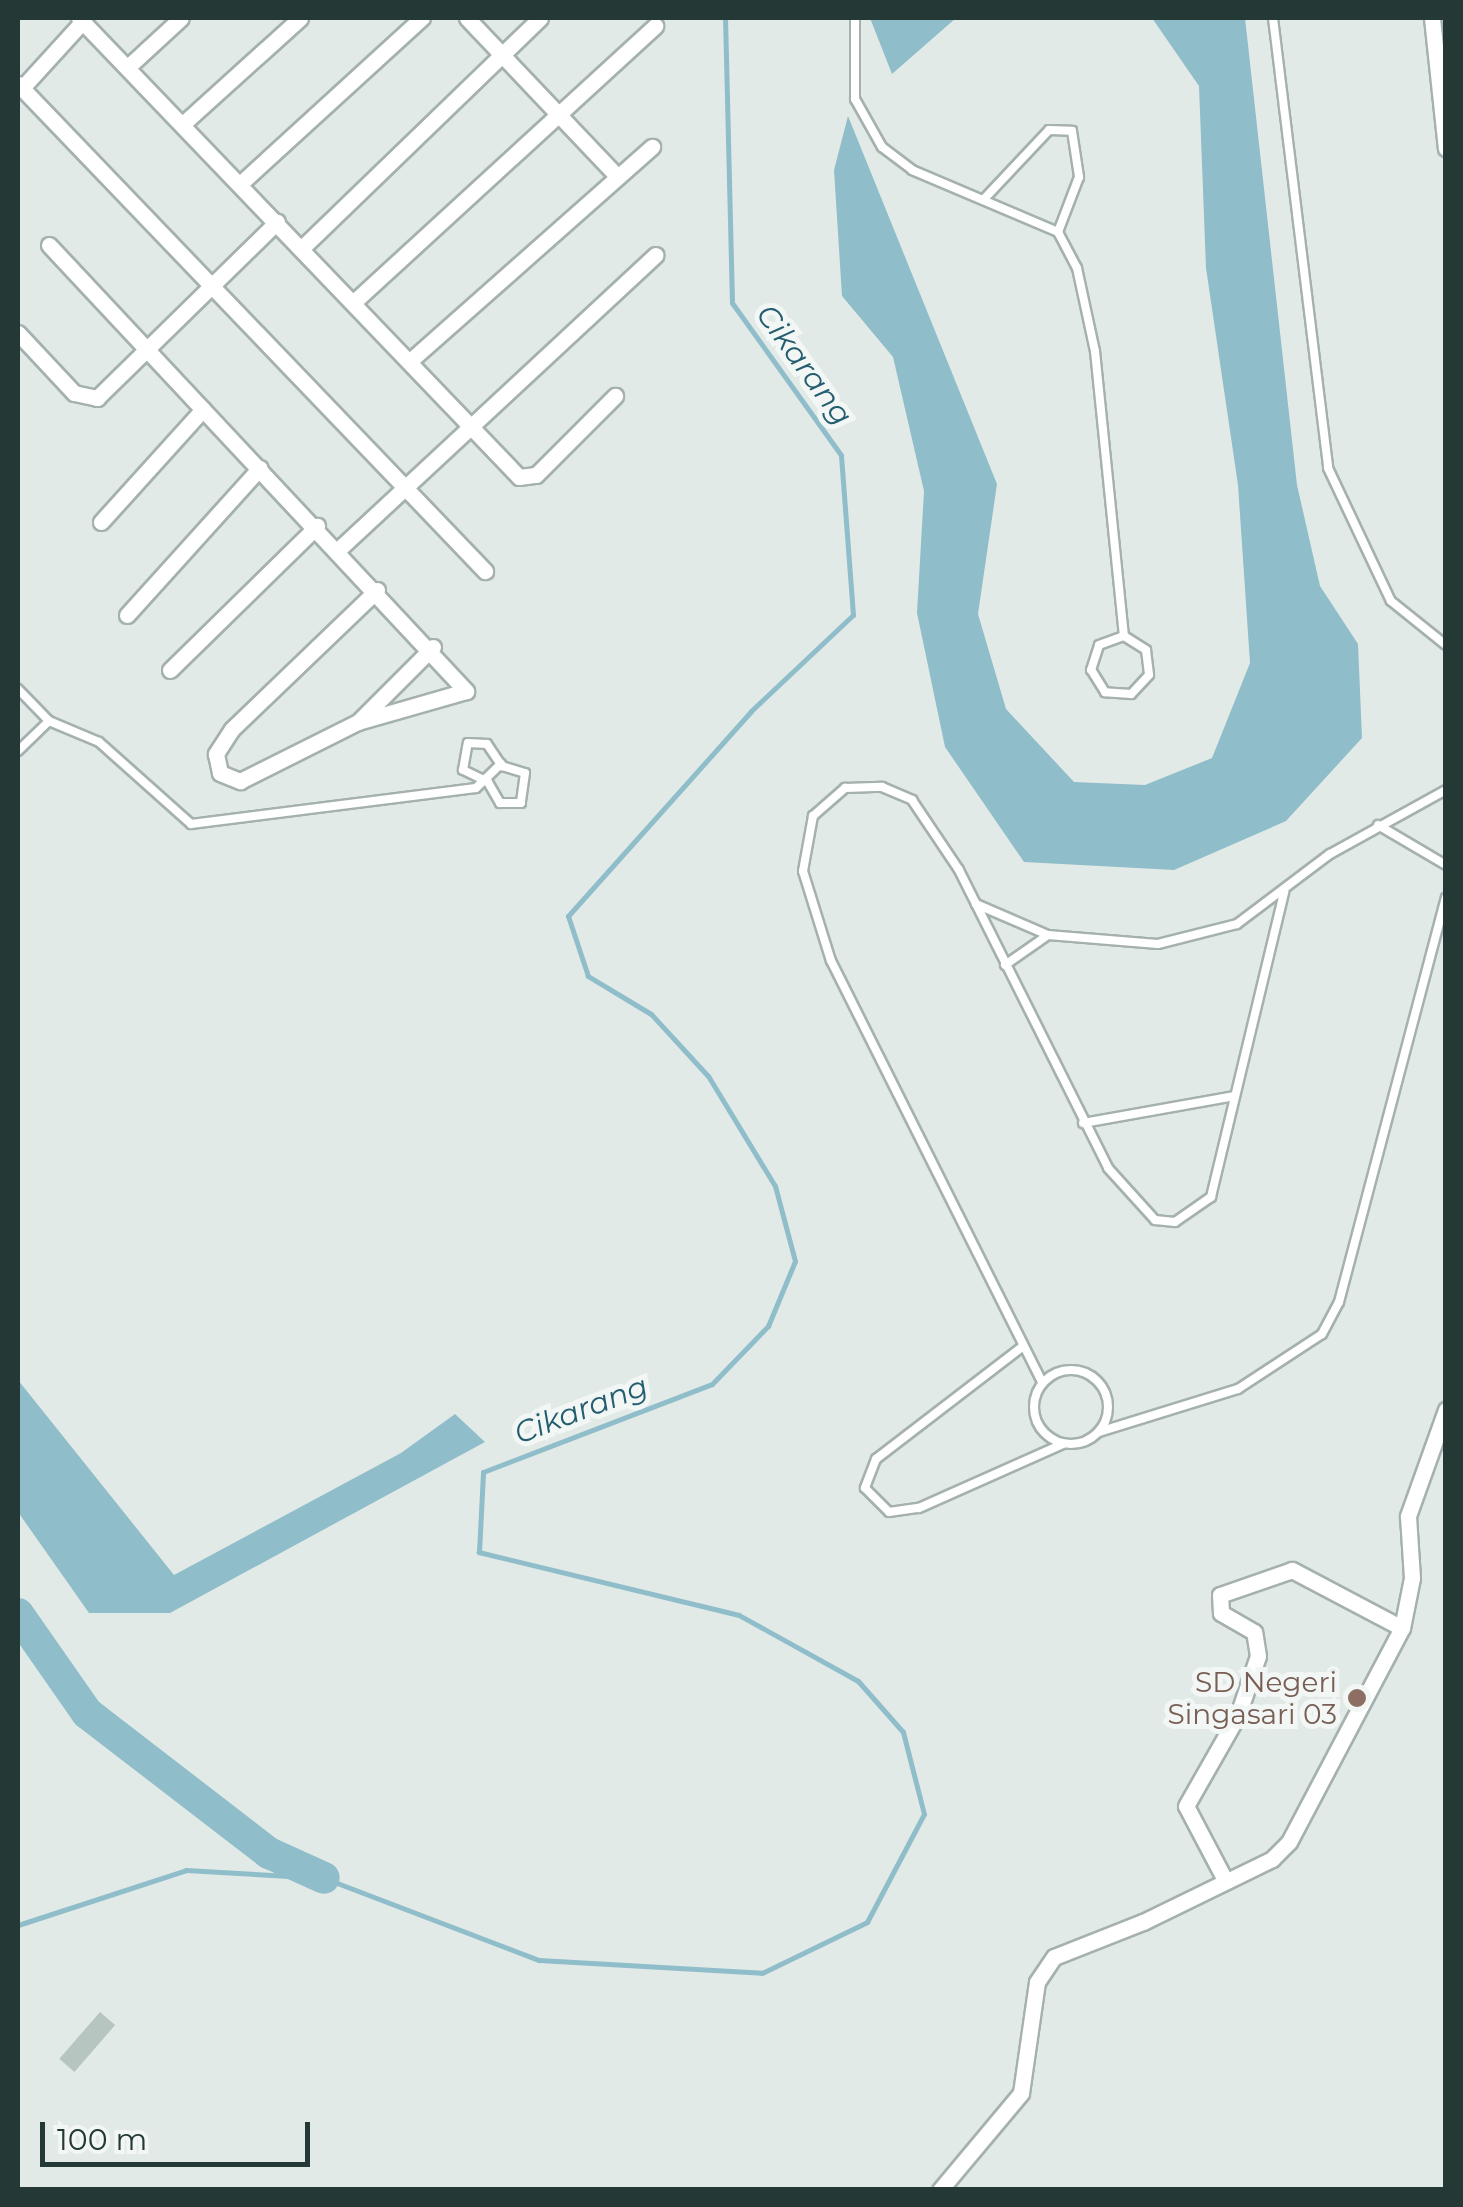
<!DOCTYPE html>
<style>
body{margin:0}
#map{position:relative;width:1463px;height:2207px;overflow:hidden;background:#e2eae7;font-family:Montserrat,sans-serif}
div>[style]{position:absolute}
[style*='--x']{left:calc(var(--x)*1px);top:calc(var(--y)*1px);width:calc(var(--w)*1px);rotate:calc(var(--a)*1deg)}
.water>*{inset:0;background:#8fbdca}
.stream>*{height:5px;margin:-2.5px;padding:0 2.5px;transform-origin:2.5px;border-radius:2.5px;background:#8fbdca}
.river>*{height:32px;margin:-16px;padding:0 16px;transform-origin:16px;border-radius:16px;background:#8fbdca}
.building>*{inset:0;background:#b7c5c0;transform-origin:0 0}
.roads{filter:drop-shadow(2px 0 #a5b1ae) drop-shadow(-2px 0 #a5b1ae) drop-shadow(0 2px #a5b1ae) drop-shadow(0 -2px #a5b1ae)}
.service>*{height:8px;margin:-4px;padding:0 4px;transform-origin:4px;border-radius:4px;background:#fff}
.service>.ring{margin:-4px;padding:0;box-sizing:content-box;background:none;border:8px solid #fff;border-radius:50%}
.minor>*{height:15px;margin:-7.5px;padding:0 7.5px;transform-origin:7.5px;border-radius:7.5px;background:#fff}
.dots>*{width:28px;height:28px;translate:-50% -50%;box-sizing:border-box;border:5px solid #f2f7f5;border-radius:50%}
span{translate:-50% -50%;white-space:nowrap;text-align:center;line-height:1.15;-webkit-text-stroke:10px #f2f7f5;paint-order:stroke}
.education-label{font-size:28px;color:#785e54}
.right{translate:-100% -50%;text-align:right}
.water-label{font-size:30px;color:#245d6f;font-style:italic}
.frame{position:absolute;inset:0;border:20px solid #243935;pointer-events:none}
.scale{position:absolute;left:40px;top:2122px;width:270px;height:45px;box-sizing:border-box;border:5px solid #243935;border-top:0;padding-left:12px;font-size:30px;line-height:35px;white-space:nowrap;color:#243935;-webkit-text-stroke:8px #f2f7f5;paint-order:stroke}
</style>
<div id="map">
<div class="water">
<i style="clip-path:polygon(870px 18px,956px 18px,892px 74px)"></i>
<i style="clip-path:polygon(1152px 18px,1245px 18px,1297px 485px,1320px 586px,1358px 644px,1362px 738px,1286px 821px,1174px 870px,1024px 862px,945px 747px,917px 613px,924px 491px,893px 357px,842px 296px,834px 170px,848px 116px,997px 484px,978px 614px,1006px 709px,1074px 782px,1145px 785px,1212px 758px,1250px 663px,1238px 485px,1206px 268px,1199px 86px)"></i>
<i style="clip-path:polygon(18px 1380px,174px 1575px,401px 1453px,455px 1414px,485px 1442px,170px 1613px,89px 1613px,18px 1512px)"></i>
</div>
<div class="stream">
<i style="--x:18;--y:1925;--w:177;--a:-18.1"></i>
<i style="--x:186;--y:1870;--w:138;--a:3.3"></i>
<i style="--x:324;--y:1878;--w:230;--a:20.9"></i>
<i style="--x:539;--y:1960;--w:223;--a:3.3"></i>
<i style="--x:762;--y:1973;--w:117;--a:-25.9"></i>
<i style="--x:867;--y:1922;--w:122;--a:-62.2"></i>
<i style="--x:924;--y:1814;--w:85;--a:-104.4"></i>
<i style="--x:903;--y:1732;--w:68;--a:-131.4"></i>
<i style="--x:858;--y:1681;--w:136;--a:-151"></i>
<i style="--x:739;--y:1615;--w:268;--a:-166.4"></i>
<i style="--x:479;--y:1552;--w:80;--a:-87.1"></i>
<i style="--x:483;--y:1472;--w:245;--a:-21"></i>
<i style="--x:712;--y:1384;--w:81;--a:-46"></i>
<i style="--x:768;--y:1326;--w:70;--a:-67.4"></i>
<i style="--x:795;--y:1261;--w:78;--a:-104.9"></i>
<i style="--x:775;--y:1186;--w:129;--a:-121.3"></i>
<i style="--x:708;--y:1076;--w:84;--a:-132.6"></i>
<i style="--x:651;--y:1014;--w:74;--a:-148.9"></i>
<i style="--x:588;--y:976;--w:63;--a:-108.4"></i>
<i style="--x:568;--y:916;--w:275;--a:-48.2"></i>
<i style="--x:751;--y:711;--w:140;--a:-43.3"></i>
<i style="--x:853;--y:615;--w:160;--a:-94.3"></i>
<i style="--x:841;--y:455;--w:187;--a:-125.6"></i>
<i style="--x:732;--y:303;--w:285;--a:-91.4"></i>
</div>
<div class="river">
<i style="--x:18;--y:1614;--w:121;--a:55.1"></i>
<i style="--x:87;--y:1713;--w:230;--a:37.6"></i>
<i style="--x:269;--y:1853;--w:60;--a:24.4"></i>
</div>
<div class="building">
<i style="left:100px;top:2012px;width:20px;height:62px;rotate:41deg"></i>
</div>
<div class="roads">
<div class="service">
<i style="--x:855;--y:18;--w:81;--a:90"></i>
<i style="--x:855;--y:99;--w:55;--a:60.6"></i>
<i style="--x:882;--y:147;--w:38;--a:37"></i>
<i style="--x:912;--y:170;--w:159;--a:23"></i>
<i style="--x:1058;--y:232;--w:41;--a:62.2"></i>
<i style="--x:1077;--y:268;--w:85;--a:77.8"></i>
<i style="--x:1095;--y:351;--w:286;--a:84.2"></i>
<i style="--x:1273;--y:18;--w:453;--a:83"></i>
<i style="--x:1328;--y:468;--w:147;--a:64.7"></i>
<i style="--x:1391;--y:601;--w:70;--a:38.7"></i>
<i style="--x:985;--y:198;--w:93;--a:-46.7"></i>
<i style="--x:1049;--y:130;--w:23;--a:2"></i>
<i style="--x:1072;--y:131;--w:47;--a:81.3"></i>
<i style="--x:1079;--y:177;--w:59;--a:110.9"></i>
<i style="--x:1124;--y:636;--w:26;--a:32"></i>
<i style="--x:1146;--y:650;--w:25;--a:83"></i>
<i style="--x:1149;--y:675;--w:26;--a:133"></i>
<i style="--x:1131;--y:694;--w:26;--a:-176"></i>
<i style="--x:1105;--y:692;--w:26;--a:-122"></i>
<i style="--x:1091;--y:670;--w:26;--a:-72"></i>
<i style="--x:1099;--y:645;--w:27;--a:-20"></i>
<i style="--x:18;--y:689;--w:45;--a:45.9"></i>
<i style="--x:49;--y:721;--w:43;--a:135.9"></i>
<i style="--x:49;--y:721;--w:54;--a:22.8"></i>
<i style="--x:99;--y:742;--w:123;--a:41.7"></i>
<i style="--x:191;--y:824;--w:287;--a:-7.2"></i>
<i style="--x:476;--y:788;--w:35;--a:-44"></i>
<i style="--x:468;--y:743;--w:19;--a:3"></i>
<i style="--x:487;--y:744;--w:27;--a:56"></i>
<i style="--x:502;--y:766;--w:24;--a:17"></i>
<i style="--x:525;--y:773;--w:30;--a:98"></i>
<i style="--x:521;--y:803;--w:21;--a:180"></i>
<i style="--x:500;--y:803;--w:24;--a:-120"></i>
<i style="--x:488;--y:782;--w:28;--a:-154"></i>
<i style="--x:463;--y:770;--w:27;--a:-80"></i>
<i style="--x:1378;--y:825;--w:79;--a:30.5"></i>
<i style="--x:976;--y:904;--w:78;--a:23.3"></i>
<i style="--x:1048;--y:935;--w:110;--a:4.7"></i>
<i style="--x:1158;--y:944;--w:81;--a:-14.2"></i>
<i style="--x:1237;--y:924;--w:116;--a:-37"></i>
<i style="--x:1330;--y:854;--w:132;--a:-28.9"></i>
<i style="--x:1005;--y:965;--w:52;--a:-34.9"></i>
<i style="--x:1083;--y:1123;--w:153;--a:-10.1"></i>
<i style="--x:1022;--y:1347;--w:184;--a:142.5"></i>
<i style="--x:876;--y:1459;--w:31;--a:111"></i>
<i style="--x:865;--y:1488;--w:34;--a:45"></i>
<i style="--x:889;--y:1512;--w:30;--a:-8"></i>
<i style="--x:919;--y:1508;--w:158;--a:-24"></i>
<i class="ring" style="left:1034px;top:1370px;width:66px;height:66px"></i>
<i style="--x:1042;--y:1382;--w:471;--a:-116.6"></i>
<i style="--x:831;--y:961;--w:94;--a:-107.3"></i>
<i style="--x:803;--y:871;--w:56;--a:-79.7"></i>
<i style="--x:813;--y:816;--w:43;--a:-41.2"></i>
<i style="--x:845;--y:788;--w:37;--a:-2"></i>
<i style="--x:882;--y:787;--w:33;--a:23"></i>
<i style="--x:912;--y:800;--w:84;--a:56.1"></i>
<i style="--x:959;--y:870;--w:333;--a:63.4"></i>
<i style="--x:1108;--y:1168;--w:70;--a:47.9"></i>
<i style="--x:1155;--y:1220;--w:20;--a:6"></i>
<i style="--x:1175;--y:1222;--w:44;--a:-34.8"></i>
<i style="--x:1211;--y:1197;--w:314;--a:-76.5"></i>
<i style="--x:1099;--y:1432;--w:145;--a:-17.2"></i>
<i style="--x:1238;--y:1389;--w:100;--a:-33.2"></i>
<i style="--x:1322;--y:1334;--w:36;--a:-62"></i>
<i style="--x:1339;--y:1302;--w:418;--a:-75.2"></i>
</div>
<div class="minor">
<i style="--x:79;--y:18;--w:636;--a:46.21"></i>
<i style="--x:519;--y:477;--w:17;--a:-7"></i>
<i style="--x:536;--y:475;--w:112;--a:-45"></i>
<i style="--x:467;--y:18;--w:219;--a:46.5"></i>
<i style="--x:1432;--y:18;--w:131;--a:83.9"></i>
<i style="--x:130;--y:65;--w:69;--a:-42.7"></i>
<i style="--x:18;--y:84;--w:675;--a:46.2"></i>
<i style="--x:22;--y:88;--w:91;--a:-47.7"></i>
<i style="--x:185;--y:122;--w:155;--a:-42.1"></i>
<i style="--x:241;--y:183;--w:245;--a:-42.4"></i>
<i style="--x:49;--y:245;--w:611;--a:46.92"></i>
<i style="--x:466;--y:691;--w:112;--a:164"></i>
<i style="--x:304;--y:246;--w:328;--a:-44"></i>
<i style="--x:356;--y:300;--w:406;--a:-42.5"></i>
<i style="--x:18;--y:333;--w:82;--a:47"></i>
<i style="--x:74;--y:393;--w:24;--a:12"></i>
<i style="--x:97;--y:398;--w:252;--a:-44.4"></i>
<i style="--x:411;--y:360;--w:322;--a:-41.5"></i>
<i style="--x:101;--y:522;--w:152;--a:-47.9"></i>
<i style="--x:339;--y:549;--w:432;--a:-42.9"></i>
<i style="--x:377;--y:590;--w:201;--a:136.2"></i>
<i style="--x:232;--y:729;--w:30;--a:123"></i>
<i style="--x:216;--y:754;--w:19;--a:78"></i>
<i style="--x:220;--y:773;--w:22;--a:22"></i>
<i style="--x:240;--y:781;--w:132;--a:-26.6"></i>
<i style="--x:358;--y:722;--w:106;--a:-45"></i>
<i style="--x:127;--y:615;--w:198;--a:-47.9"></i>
<i style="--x:170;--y:670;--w:206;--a:-44.4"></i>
<i style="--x:1224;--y:1878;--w:81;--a:-117.8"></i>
<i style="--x:1186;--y:1806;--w:105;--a:-60.3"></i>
<i style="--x:1238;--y:1715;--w:62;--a:-71.3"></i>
<i style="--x:1258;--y:1656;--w:24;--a:-99"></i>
<i style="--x:1254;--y:1632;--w:38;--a:-150"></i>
<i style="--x:1221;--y:1613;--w:18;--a:-93"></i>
<i style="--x:1220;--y:1595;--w:76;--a:-19.1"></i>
<i style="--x:1292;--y:1570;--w:124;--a:27.8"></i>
<i style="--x:940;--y:2190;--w:126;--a:-50.1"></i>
<i style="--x:1021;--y:2093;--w:112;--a:-81.8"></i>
<i style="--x:1037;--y:1982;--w:30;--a:-56"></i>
<i style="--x:1054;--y:1957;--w:96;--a:-21.5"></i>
<i style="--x:1143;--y:1922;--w:144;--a:-26"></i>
<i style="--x:1272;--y:1859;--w:24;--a:-45"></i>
<i style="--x:1289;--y:1842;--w:242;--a:-62.2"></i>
<i style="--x:1402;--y:1628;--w:51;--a:-78.7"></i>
<i style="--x:1412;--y:1578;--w:62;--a:-93.7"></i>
<i style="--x:1408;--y:1516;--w:113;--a:-70.3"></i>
</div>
</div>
<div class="dots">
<i style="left:1357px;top:1698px;background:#8d6e63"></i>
</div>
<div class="education-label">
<span class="right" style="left:1337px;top:1698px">SD Negeri<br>Singasari 03</span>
</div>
<div class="water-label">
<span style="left:804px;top:365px;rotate:54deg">Cikarang</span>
<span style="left:581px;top:1410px;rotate:-21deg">Cikarang</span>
</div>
<div class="frame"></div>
<div class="scale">100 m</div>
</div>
